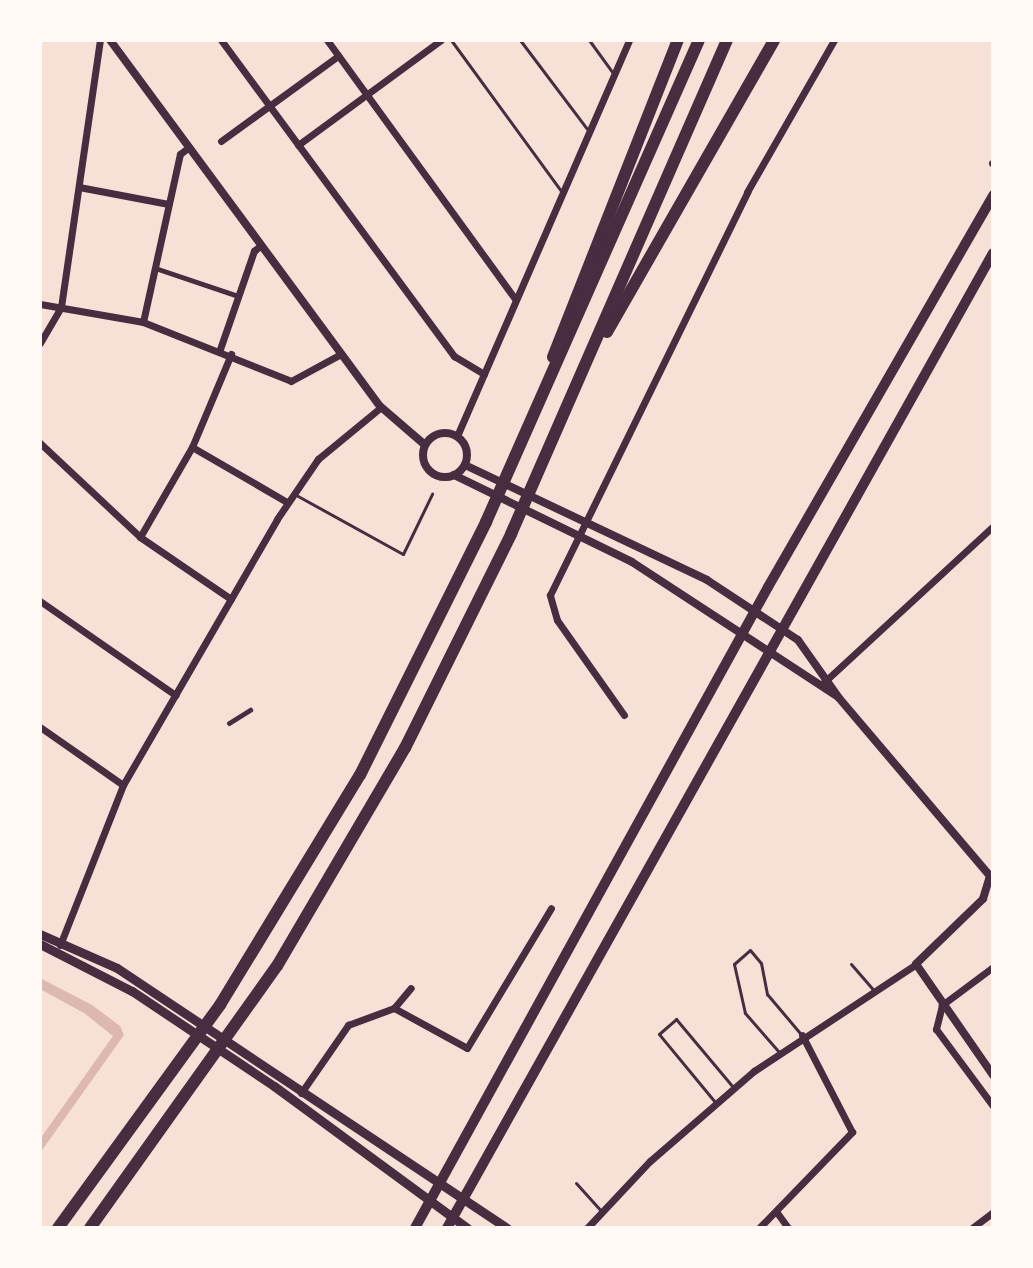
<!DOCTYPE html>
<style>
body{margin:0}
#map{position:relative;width:1033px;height:1268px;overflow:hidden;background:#f7e1d7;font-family:"Noto Sans",sans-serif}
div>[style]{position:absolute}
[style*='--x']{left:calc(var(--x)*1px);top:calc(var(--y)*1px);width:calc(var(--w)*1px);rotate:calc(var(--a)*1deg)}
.water>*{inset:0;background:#dcb8b0}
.service>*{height:3px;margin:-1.5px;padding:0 1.5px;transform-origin:1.5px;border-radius:1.5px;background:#4a2c40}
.pedestrian>*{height:5px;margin:-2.5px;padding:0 2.5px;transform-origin:2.5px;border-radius:2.5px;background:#4a2c40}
.minor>*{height:7px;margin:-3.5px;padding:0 3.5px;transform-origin:3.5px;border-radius:3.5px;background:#4a2c40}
.tertiary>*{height:8px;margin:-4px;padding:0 4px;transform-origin:4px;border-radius:4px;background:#4a2c40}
.tertiary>.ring{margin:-4px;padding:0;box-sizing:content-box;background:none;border:8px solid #4a2c40;border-radius:50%}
.secondary>*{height:9px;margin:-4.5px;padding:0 4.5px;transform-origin:4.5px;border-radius:4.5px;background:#4a2c40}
.primary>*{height:10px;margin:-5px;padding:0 5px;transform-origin:5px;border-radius:5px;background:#4a2c40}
.motorway>*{height:12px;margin:-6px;padding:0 6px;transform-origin:6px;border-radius:6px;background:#4a2c40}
span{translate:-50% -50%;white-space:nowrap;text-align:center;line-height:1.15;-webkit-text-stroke:6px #fffaf5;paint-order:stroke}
.frame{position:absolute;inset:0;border:42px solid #fffaf5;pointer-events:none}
</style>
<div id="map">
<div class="water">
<i style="clip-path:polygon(40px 978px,92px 1005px,120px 1026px,124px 1035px,40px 1153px,40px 1139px,113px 1036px,84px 1013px,40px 989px)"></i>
</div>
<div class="service">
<i style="--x:451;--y:40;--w:187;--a:53.9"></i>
<i style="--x:520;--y:40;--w:111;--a:53"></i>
<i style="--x:589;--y:40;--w:39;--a:54"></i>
<i style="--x:296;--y:495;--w:122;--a:28.9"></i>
<i style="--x:403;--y:554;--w:67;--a:-64.2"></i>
<i style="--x:851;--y:964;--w:33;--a:49"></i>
<i style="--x:779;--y:1052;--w:52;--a:-131.1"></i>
<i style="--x:745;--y:1013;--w:50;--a:-102.7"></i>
<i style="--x:734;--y:964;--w:21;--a:-41"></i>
<i style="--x:750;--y:950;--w:17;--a:50"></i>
<i style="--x:761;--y:963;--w:32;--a:79"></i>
<i style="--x:767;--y:994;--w:51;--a:49.8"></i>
<i style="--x:715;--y:1102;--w:88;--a:-129.5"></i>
<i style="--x:659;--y:1034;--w:23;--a:-41"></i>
<i style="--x:676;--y:1019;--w:90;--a:50"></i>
<i style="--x:576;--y:1183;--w:36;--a:48"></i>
</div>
<div class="pedestrian">
<i style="--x:155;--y:268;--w:88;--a:18.6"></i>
<i style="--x:229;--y:723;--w:25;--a:-32"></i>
</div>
<div class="minor">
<i style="--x:221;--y:40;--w:393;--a:53.6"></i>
<i style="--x:454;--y:356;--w:35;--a:31"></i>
<i style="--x:327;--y:40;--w:321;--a:54"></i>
<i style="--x:221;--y:141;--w:145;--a:-36"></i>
<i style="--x:298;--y:145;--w:177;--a:-36.3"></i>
<i style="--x:992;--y:163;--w:1;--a:0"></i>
<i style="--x:79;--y:187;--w:91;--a:10.8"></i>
<i style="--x:40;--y:304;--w:105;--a:9.9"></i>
<i style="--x:143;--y:322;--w:159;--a:21.7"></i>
<i style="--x:291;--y:381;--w:57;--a:-28.4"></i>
<i style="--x:143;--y:322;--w:172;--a:-77.6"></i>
<i style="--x:180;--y:154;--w:11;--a:-38"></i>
<i style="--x:40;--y:343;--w:42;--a:-59.7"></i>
<i style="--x:61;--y:307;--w:270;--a:-81.7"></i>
<i style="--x:220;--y:349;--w:104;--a:-70.9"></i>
<i style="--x:254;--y:251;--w:9;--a:-41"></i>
<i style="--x:457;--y:436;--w:432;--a:-66.5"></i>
<i style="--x:40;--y:443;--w:137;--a:43.2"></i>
<i style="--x:140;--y:537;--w:110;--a:34.3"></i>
<i style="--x:192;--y:447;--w:110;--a:30.1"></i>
<i style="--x:140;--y:537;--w:104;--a:-60"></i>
<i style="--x:192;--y:447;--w:101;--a:-67.2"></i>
<i style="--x:40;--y:601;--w:165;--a:34.8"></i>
<i style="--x:822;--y:684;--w:233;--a:-42.7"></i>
<i style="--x:624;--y:715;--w:116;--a:-125.2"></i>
<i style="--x:557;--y:620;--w:26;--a:-106"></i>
<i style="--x:550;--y:595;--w:449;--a:-63.9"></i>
<i style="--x:747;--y:192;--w:175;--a:-60.2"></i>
<i style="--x:40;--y:727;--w:101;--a:34.9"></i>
<i style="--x:60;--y:945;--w:172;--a:-68.5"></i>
<i style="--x:123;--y:785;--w:307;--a:-59.9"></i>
<i style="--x:277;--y:519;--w:73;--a:-55.7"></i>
<i style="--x:318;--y:459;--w:82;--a:-39.5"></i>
<i style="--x:993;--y:967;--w:64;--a:143.3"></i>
<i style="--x:942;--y:1005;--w:25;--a:104"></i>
<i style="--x:936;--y:1029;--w:96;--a:53.5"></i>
<i style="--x:394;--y:1008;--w:83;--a:28.7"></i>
<i style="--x:467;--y:1048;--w:163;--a:-59"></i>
<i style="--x:301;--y:1093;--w:83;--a:-55.3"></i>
<i style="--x:348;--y:1025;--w:49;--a:-20.3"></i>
<i style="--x:394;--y:1008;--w:26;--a:-50"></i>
<i style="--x:778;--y:1214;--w:17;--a:54"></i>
<i style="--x:587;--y:1228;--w:92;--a:-46.8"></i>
<i style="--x:650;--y:1161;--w:138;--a:-40.9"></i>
<i style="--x:754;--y:1071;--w:194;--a:-33.4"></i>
<i style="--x:759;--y:1228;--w:134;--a:-45.9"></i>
<i style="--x:852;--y:1132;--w:109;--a:-117.3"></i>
<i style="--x:972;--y:1228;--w:26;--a:-37"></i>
</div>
<div class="tertiary">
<i style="--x:110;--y:40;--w:456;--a:53.6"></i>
<i style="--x:381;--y:407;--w:58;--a:40.8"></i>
<i class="ring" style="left:423px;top:433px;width:36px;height:36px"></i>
<i style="--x:465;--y:465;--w:268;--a:25.4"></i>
<i style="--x:707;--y:580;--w:109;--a:33.4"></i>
<i style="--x:798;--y:640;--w:71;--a:54.7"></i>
<i style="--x:839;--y:698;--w:233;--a:49.7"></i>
<i style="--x:990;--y:876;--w:24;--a:107"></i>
<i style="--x:983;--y:899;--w:93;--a:135.9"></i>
<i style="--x:916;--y:964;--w:135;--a:55.3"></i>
<i style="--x:454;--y:475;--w:198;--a:26"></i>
<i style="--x:632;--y:562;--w:245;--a:33.2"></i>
</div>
<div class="secondary">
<i style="--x:40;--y:934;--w:84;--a:23.8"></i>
<i style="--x:117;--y:968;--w:469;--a:33.7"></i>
<i style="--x:40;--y:944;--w:103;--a:27.1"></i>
<i style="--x:132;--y:991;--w:171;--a:33.8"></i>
<i style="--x:274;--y:1086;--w:240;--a:36.3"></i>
</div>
<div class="primary">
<i style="--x:415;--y:1228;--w:732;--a:-61.16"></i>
<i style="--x:768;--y:587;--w:452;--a:-60.1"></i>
<i style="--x:447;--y:1228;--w:1117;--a:-60.75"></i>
</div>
<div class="motorway">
<i style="--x:607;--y:332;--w:336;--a:-60.2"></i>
<i style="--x:553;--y:357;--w:341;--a:-68.5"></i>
<i style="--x:58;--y:1228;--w:276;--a:-54"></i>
<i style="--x:220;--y:1005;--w:269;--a:-58.7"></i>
<i style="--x:360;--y:775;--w:283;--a:-63.5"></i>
<i style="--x:486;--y:522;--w:527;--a:-66.16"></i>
<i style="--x:90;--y:1228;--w:322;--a:-54.5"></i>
<i style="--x:277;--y:966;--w:253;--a:-59.6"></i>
<i style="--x:405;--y:748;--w:239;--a:-63.6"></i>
<i style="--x:511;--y:534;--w:539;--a:-66.38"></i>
</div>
<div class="frame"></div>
</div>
